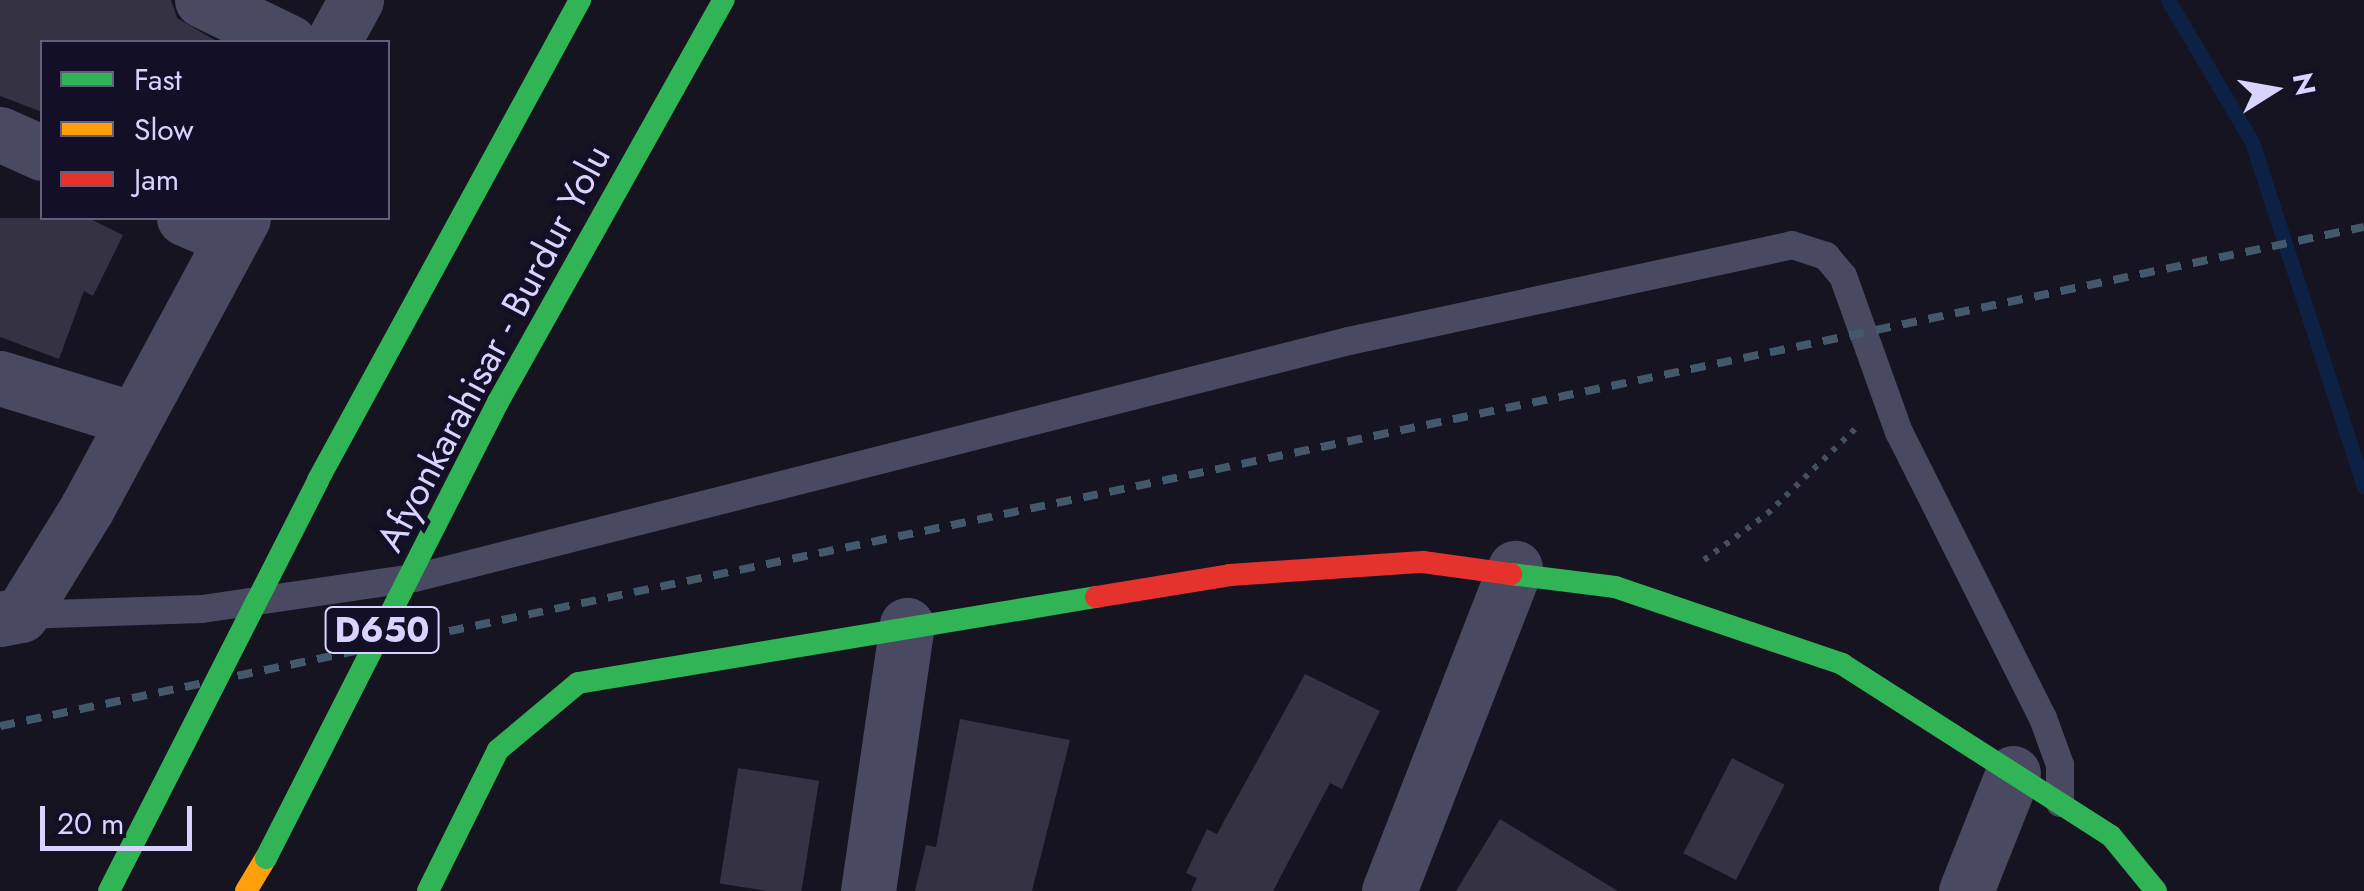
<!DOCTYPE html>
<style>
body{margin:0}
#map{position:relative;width:2364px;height:891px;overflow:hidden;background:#161421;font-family:Jost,sans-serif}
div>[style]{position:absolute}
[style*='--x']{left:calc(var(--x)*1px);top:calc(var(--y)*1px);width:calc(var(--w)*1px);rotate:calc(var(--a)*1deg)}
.stream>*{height:15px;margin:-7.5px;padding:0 7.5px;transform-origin:7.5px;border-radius:7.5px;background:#0d2144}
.building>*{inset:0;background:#343243;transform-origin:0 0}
.path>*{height:6px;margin-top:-3px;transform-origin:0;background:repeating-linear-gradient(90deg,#44505f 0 5px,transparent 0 13px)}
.lane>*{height:28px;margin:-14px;padding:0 14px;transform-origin:14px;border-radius:14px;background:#4a4962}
.street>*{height:55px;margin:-27.5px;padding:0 27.5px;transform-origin:27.5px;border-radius:27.5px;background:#4a4962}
.fast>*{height:22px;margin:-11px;padding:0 11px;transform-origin:11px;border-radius:11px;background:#30b455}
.slow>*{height:22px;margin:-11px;padding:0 11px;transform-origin:11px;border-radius:11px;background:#ff9f0a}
.jam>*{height:22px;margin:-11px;padding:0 11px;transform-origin:11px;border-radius:11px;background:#e5322d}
.rail>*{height:8px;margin-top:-4px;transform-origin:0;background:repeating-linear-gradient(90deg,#43596b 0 15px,transparent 0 27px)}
.fast-bridge>*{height:22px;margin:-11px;padding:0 11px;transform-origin:11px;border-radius:11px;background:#30b455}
span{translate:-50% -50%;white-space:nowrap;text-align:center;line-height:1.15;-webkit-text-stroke:10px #130f26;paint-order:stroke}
.shield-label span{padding:2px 8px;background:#130f26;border:2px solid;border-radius:8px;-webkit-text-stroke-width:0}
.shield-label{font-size:35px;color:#d9d4ff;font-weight:700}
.street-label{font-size:38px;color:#d9d4ff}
.legend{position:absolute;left:40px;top:40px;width:350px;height:180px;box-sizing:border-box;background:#130f26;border:2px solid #625e7d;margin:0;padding:12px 18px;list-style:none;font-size:30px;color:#d9d4ff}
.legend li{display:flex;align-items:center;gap:20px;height:50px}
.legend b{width:50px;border:2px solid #625e7d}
.north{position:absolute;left:2224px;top:40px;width:100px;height:100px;-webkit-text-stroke:8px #130f26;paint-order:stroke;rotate:79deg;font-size:28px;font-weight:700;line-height:40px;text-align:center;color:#d9d4ff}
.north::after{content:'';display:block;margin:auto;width:35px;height:45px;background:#d9d4ff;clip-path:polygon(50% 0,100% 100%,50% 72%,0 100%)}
.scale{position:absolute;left:40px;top:806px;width:152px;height:45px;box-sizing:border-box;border:5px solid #d9d4ff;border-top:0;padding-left:12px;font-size:30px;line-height:35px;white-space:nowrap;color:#d9d4ff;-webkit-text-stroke:8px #130f26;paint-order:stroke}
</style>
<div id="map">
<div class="stream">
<i style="--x:2168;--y:0;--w:165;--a:59.4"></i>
<i style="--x:2252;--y:142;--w:362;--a:72"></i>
</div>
<div class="building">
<i style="clip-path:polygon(0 0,171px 0,177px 18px,218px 42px,42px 42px,42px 112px,0 96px)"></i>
<i style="clip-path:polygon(0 218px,88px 218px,123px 235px,93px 296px,84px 291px,59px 359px,0 337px)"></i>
<i style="clip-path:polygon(1305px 674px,1380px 711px,1342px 789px,1330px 783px,1273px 891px,1191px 891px,1197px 878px,1186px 873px,1207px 829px,1217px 834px)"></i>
<i style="clip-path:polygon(960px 719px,1070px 740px,1032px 891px,915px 891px,926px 845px,936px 847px)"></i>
<i style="left:1732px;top:758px;width:59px;height:107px;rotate:27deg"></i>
<i style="left:738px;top:768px;width:82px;height:117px;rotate:9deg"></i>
<i style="clip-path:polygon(1500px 819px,1618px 891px,1456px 891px)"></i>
</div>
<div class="path">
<i style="--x:1704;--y:560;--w:78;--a:-36.1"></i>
<i style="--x:1767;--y:514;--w:125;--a:-44"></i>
</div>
<div class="lane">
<i style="--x:21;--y:615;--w:181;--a:-1.9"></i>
<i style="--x:202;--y:609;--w:215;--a:-8.3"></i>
<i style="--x:415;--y:578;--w:964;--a:-14.24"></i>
<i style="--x:1349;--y:341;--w:453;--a:-12.2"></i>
<i style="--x:1792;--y:245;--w:36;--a:18"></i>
<i style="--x:1826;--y:256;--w:26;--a:50"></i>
<i style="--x:1843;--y:276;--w:166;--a:70.3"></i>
<i style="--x:1899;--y:432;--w:320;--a:63.3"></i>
<i style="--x:2043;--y:718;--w:50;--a:70.1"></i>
<i style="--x:2060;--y:765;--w:38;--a:90"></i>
</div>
<div class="street">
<i style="--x:202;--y:0;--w:97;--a:25.8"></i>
<i style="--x:333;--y:42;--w:48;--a:-61.3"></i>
<i style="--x:0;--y:134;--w:46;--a:24.3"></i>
<i style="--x:184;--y:218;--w:52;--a:23.6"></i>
<i style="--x:0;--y:378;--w:139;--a:17.1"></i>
<i style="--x:0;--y:619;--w:21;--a:-11"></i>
<i style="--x:21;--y:615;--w:126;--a:-58.3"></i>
<i style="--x:87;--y:508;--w:329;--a:-61.7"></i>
<i style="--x:868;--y:891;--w:269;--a:-81.7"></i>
<i style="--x:1389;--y:891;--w:347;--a:-68.7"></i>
<i style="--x:1966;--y:891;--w:127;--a:-68.3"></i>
</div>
<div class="fast">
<i style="--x:498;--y:402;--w:461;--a:-60.7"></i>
<i style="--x:318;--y:480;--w:547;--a:-61.37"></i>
<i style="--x:1511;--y:574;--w:105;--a:7.1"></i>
<i style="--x:1615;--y:587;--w:240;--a:18.7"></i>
<i style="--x:1842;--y:664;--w:319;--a:32.6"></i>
<i style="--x:2111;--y:836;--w:71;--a:50.7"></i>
<i style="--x:428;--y:891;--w:157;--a:-63.6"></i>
<i style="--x:498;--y:750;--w:104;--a:-39.9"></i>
<i style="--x:578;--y:683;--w:525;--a:-9.43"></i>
</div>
<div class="slow">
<i style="--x:246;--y:891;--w:39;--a:-59"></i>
</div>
<div class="jam">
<i style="--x:1096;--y:597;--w:136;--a:-9.3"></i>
<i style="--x:1230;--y:575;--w:193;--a:-3.9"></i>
<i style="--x:1423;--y:562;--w:89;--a:7.8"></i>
</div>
<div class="rail">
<i style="--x:0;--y:726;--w:2416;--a:-11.92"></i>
</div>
<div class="fast-bridge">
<i style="--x:266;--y:858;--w:512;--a:-63.03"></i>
<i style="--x:109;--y:891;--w:461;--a:-63"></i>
</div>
<div class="shield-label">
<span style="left:382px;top:630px">D650</span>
</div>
<div class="street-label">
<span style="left:493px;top:348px;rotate:-62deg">Afyonkarahisar - Burdur Yolu</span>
</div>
<ul class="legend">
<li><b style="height:12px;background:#30b455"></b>Fast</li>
<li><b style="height:12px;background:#ff9f0a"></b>Slow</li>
<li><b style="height:12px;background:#e5322d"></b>Jam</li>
</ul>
<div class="north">N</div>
<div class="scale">20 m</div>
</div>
